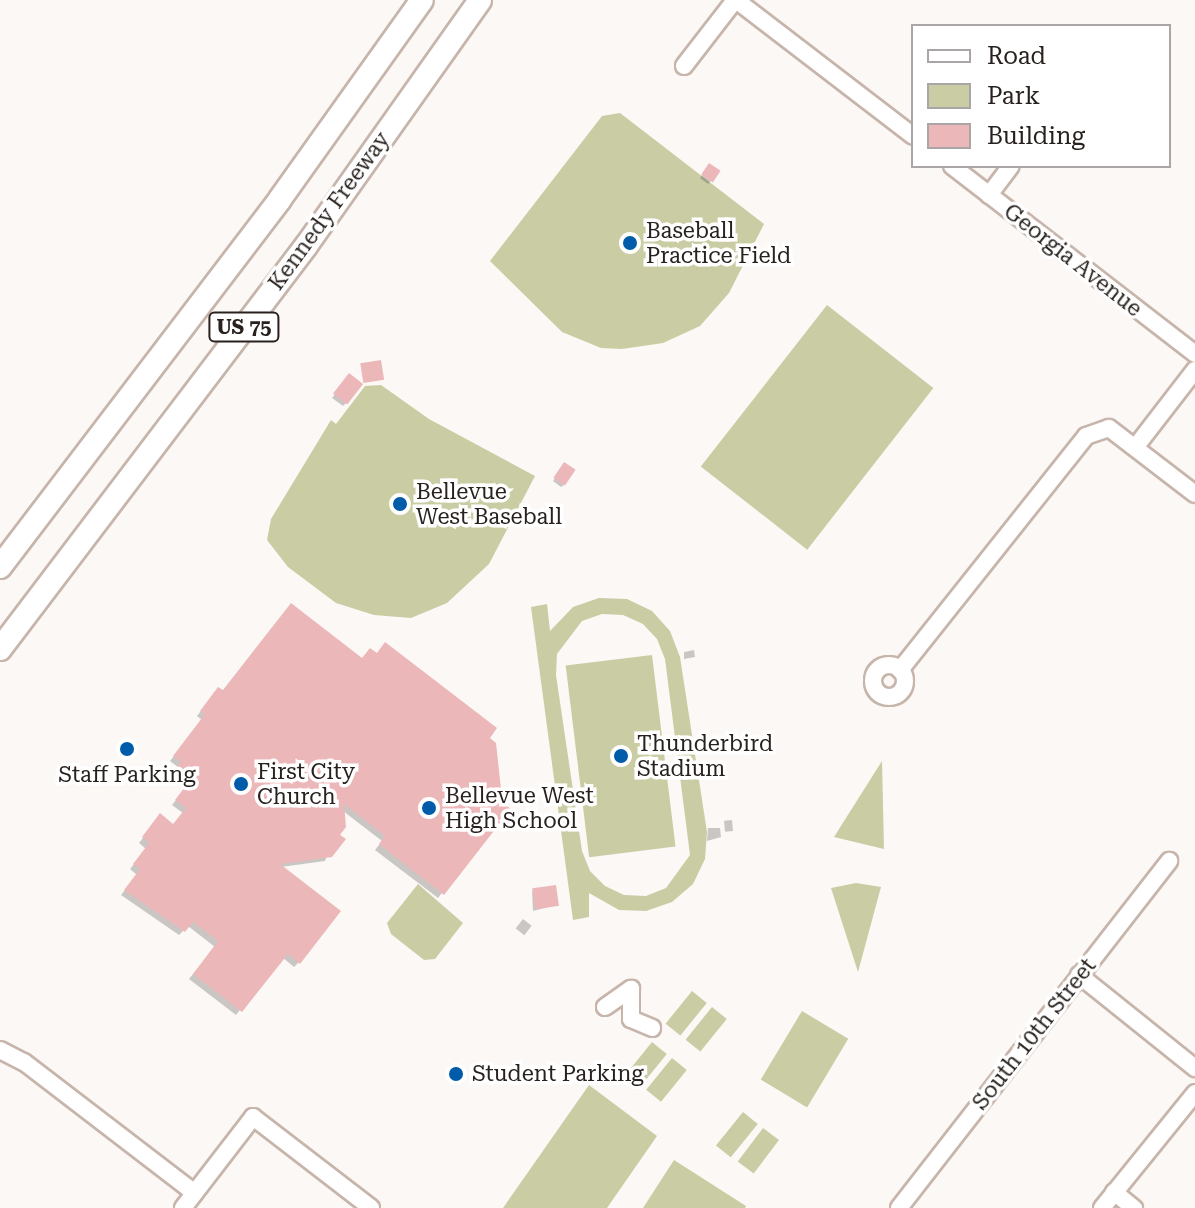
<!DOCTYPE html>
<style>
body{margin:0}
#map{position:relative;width:1195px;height:1208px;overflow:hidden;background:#fcf8f6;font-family:"Roboto Serif",serif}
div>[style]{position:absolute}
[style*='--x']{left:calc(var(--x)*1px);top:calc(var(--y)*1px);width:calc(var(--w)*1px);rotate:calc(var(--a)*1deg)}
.green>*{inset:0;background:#cacca3;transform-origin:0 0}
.shadow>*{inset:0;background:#0003;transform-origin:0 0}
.building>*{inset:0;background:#ecb7b8;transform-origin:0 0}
.roads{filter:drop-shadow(2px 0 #c7b5ab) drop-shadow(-2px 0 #c7b5ab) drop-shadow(0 2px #c7b5ab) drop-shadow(0 -2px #c7b5ab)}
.minor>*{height:16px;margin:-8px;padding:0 8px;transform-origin:8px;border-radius:8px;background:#fff}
.minor>.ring{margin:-8px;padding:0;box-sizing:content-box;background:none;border:16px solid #fff;border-radius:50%}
.highway>*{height:22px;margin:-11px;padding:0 11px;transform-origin:11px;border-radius:11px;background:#fff}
.dots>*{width:22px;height:22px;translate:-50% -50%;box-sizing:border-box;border:4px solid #fff;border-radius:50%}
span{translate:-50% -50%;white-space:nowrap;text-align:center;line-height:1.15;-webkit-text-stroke:7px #fff;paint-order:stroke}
.shield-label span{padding:2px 6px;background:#fff;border:2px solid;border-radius:6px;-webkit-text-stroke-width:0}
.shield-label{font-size:20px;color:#28211e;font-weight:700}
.street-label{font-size:22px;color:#28211e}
.poi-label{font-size:22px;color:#28211e}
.left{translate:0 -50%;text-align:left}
.legend{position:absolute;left:911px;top:24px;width:260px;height:144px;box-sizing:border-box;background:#fff;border:2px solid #a9a6a5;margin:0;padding:10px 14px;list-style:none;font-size:24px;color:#28211e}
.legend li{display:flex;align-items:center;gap:16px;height:40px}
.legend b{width:40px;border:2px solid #a9a6a5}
</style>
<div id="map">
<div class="green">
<i style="clip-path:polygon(620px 113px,764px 224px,729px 293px,700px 326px,663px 343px,622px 349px,601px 348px,562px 332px,490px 261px,602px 116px)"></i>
<i style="left:827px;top:305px;width:135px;height:205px;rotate:38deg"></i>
<i style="clip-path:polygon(381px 385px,429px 419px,535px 476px,489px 564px,447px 603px,411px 618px,374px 615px,336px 603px,288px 567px,267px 540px,271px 519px,331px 420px,336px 424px,365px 386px)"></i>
<i style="clip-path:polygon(evenodd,599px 598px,627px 599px,652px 611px,670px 631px,680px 657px,707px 832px,705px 859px,693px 884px,672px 902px,646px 911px,619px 910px,589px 893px,589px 917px,573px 920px,531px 607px,547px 604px,550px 631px,573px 607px,599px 598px,602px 614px,623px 615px,643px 624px,657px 639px,665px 659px,690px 855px,666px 888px,646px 896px,624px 895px,605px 886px,590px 871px,582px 851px,556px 675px,557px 654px,582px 621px,602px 614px)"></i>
<i style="left:652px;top:655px;width:193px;height:87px;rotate:83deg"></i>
<i style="clip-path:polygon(882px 761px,884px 849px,834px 837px)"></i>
<i style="clip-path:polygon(856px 883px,881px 887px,858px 972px,831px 888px)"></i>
<i style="clip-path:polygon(418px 884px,463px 923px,435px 959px,424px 960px,391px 934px,387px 923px)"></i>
<i style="left:692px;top:991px;width:19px;height:42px;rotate:39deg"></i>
<i style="left:712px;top:1007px;width:19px;height:42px;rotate:39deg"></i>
<i style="left:802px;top:1011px;width:54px;height:80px;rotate:31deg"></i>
<i style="left:652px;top:1042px;width:19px;height:43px;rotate:39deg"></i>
<i style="left:672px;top:1058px;width:19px;height:41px;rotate:39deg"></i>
<i style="clip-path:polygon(589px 1085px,657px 1136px,607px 1208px,503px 1208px)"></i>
<i style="left:743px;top:1112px;width:19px;height:43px;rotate:39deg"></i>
<i style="left:763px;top:1128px;width:20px;height:42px;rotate:37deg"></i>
<i style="clip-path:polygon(674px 1160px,746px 1206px,745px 1208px,643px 1208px)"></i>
</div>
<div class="shadow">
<i style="clip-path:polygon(707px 168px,711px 181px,708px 184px,700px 178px)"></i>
<i style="clip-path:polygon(347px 378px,346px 403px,343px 406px,332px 398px)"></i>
<i style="clip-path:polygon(562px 468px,564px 485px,561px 487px,553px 481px)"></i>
<i style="clip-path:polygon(694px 650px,695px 657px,684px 659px,684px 652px)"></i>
<i style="clip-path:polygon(361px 660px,487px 738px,492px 797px,508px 809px,438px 898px,375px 850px,382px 841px,343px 811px,325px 861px,281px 867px,299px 962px,294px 967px,282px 957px,236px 1015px,189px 979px,215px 947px,188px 926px,179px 935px,121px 895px,137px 875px,130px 869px,146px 849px,139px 843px,156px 821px,173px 826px,183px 813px,172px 805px,188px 785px,173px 773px,178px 767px,170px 761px,202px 720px,197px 716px,214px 694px)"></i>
<i style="left:732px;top:820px;width:11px;height:8px;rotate:85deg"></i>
<i style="clip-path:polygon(708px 828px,720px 828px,721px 837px,707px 841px)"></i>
<i style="clip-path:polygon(532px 891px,557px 905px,533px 911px)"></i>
<i style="left:523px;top:919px;width:11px;height:12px;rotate:38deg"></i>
</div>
<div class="building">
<i style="left:709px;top:163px;width:14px;height:14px;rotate:34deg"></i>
<i style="left:381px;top:360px;width:20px;height:21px;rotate:81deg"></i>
<i style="left:349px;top:373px;width:18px;height:26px;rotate:38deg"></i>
<i style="left:564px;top:462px;width:14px;height:19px;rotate:34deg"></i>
<i style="clip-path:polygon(291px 603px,362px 658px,370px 648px,377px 653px,385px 642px,497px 728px,490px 738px,496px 743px,501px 789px,495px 797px,511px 809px,444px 895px,379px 844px,385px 836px,344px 804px,346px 827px,340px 835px,346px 839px,332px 857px,280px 864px,341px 911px,300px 964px,288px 954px,242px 1012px,193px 974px,218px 941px,193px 922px,185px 932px,124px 890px,140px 869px,133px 864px,149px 843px,142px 837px,160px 813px,173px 824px,186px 808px,175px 800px,191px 779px,176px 767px,181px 762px,173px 756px,205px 714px,200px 711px,218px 687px,223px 690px)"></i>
<i style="left:556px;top:885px;width:21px;height:24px;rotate:82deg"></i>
</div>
<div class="roads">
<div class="minor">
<i style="--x:736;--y:0;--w:223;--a:37.5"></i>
<i style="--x:684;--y:66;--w:83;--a:-52.3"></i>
<i style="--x:952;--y:166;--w:307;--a:37.7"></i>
<i style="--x:989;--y:195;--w:36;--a:-53"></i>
<i style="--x:1137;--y:445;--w:95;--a:-52.3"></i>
<i class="ring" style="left:873px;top:665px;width:16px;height:16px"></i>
<i style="--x:900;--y:670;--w:299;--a:-51.5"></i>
<i style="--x:1086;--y:436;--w:24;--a:-19"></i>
<i style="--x:1109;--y:428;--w:108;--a:37.5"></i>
<i style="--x:1079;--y:975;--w:149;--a:38.7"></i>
<i style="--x:605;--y:1007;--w:32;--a:-35"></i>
<i style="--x:631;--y:989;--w:30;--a:90"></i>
<i style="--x:631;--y:1019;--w:23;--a:23"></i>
<i style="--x:0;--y:1050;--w:27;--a:27"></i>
<i style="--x:24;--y:1062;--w:215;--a:37.5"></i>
<i style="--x:1114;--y:1192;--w:26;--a:39"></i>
<i style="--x:183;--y:1208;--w:115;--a:-52.4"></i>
<i style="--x:253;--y:1117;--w:149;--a:37.6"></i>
<i style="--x:899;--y:1208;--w:440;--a:-52.1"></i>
<i style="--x:1102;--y:1208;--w:148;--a:-51"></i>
</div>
<div class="highway">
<i style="--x:0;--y:567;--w:462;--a:-52.7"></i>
<i style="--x:280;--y:199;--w:244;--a:-54.5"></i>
<i style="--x:0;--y:649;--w:506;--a:-52.79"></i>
<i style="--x:306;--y:246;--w:301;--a:-54.7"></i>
</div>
</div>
<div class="dots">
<i style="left:630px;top:243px;background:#005ba8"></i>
<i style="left:400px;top:504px;background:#005ba8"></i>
<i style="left:127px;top:749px;background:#005ba8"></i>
<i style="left:621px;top:756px;background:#005ba8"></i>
<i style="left:241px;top:784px;background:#005ba8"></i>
<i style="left:429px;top:808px;background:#005ba8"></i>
<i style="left:456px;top:1074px;background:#005ba8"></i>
</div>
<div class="shield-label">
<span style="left:244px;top:327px">US 75</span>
</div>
<div class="street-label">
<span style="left:329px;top:211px;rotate:-54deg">Kennedy Freeway</span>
<span style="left:1073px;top:260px;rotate:38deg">Georgia Avenue</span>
<span style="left:1034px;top:1034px;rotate:-52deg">South 10th Street</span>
</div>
<div class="poi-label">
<span class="left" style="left:646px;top:243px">Baseball<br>Practice Field</span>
<span class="left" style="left:416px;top:504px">Bellevue<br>West Baseball</span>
<span class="left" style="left:637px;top:756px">Thunderbird<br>Stadium</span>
<span class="left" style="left:257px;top:784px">First City<br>Church</span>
<span style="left:127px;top:775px">Staff Parking</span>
<span class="left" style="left:445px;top:808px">Bellevue West<br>High School</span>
<span class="left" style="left:472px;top:1074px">Student Parking</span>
</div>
<ul class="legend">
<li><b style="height:10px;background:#fff"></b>Road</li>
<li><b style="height:22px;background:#cacca3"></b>Park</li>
<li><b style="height:22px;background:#ecb7b8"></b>Building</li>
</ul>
</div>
